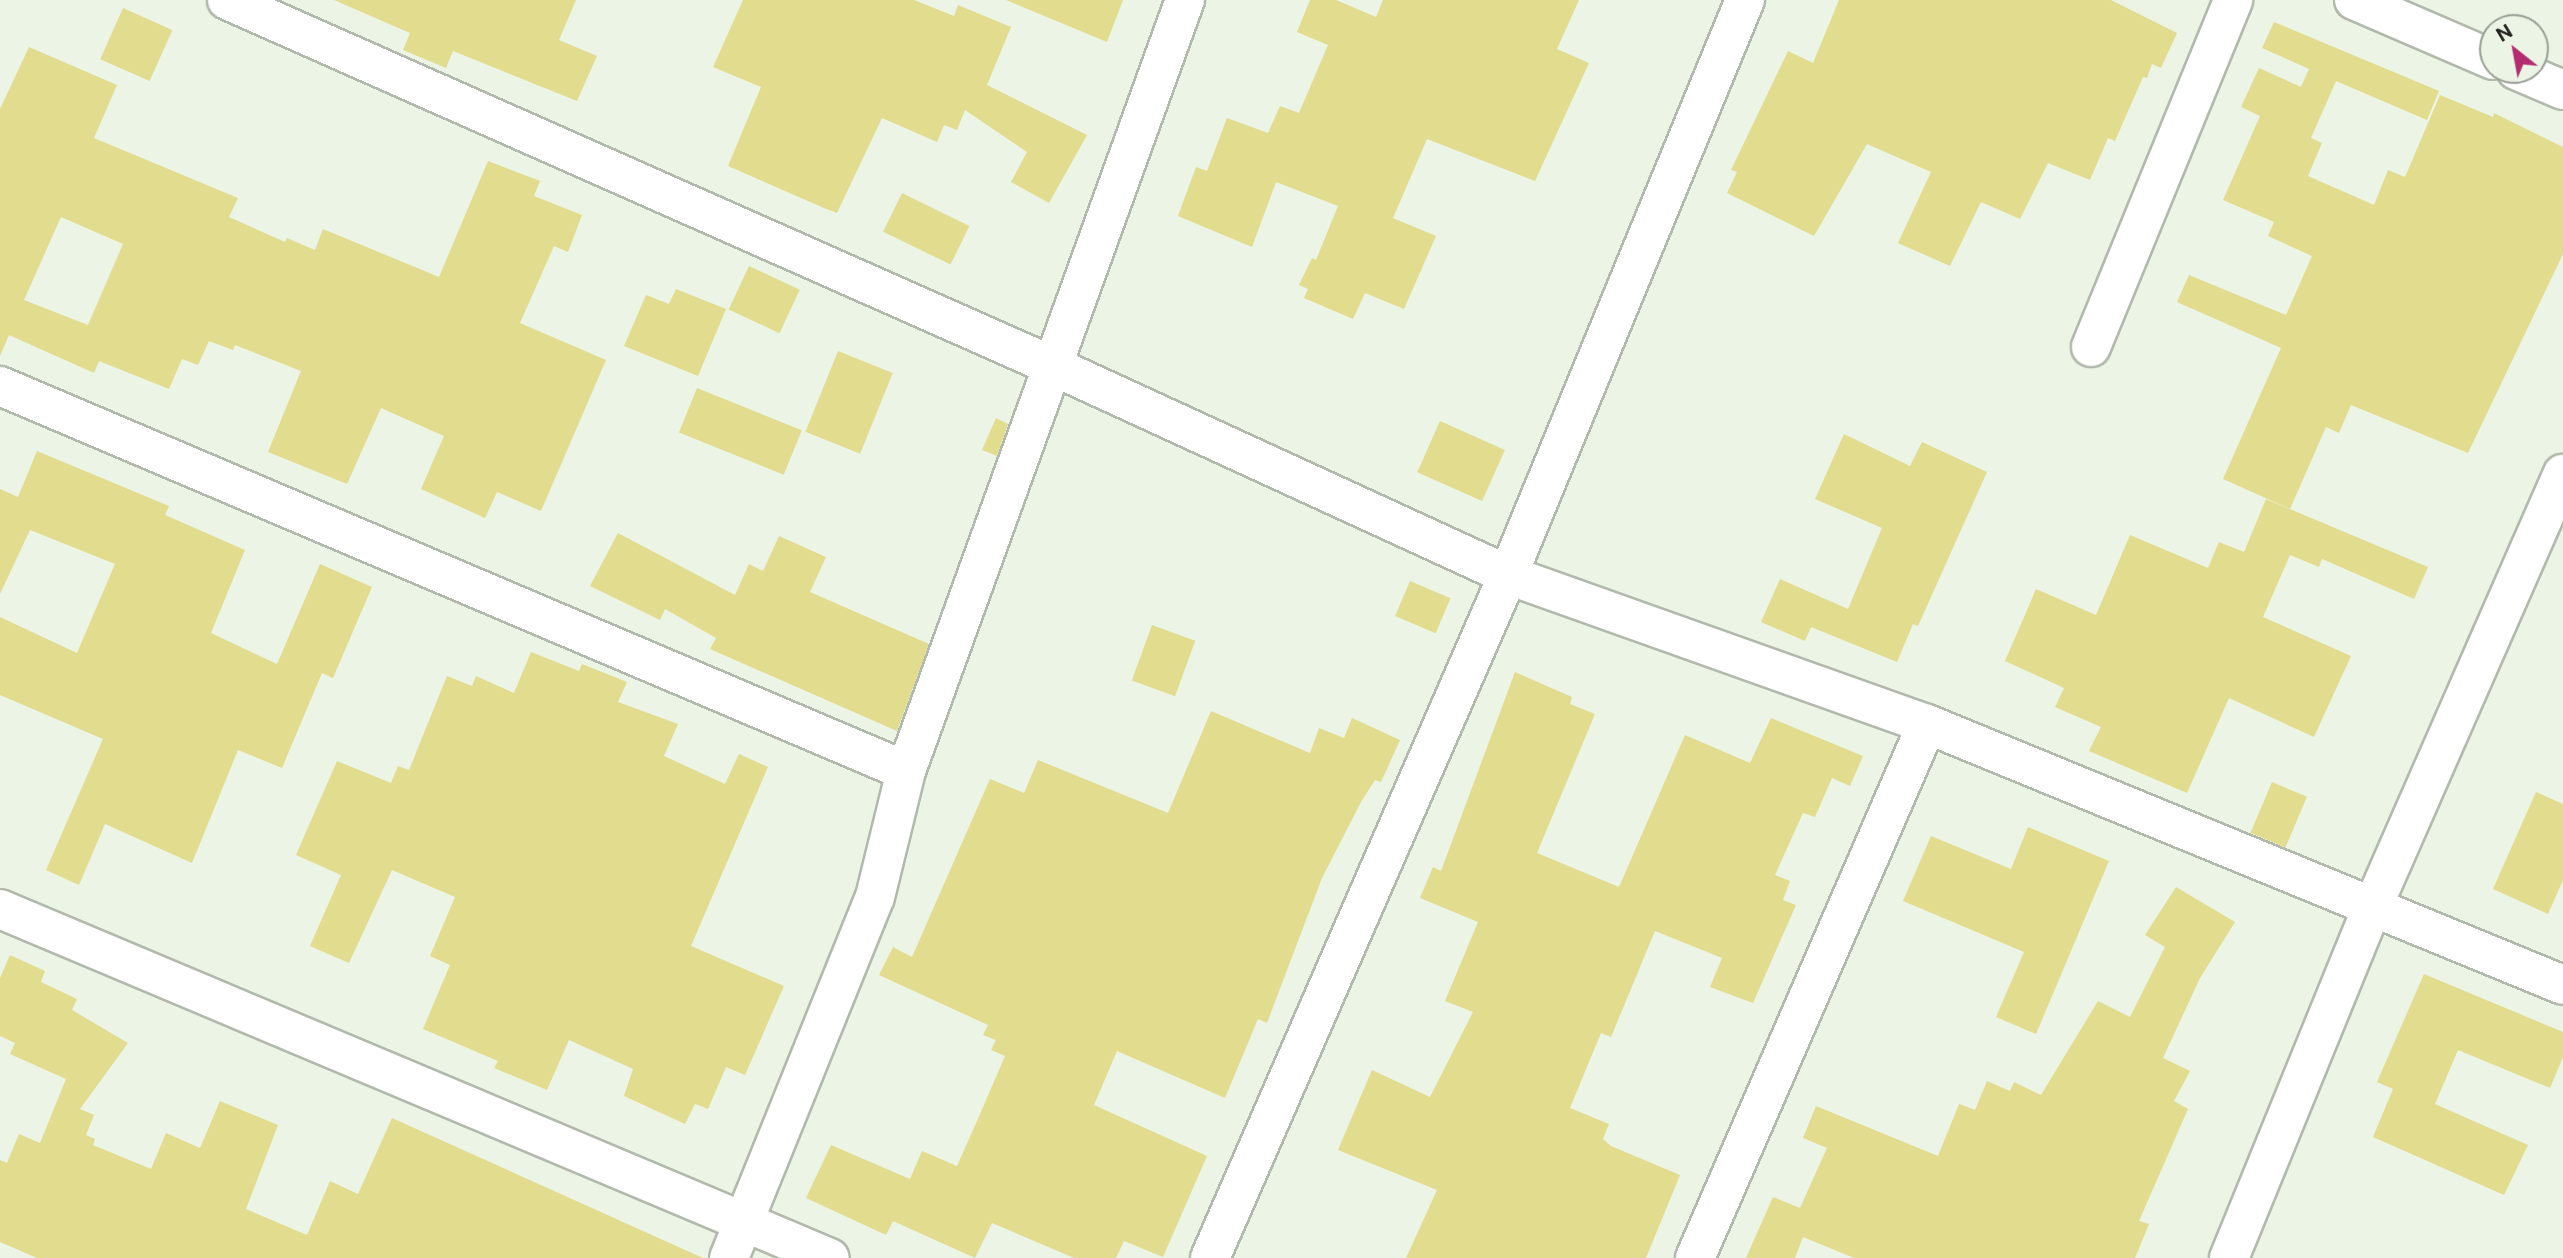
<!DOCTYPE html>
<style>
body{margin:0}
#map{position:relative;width:2563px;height:1258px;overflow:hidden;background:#ecf4e6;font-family:"Public Sans",sans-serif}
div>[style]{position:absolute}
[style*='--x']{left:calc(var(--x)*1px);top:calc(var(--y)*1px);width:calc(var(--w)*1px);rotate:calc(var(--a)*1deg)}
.building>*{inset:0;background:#e1dc8e;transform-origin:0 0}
.roads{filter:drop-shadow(2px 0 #b1b9ac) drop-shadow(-2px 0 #b1b9ac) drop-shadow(0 2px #b1b9ac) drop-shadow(0 -2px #b1b9ac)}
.street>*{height:38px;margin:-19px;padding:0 19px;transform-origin:19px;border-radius:19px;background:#fff}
span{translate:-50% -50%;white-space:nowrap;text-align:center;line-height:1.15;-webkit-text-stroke:5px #ecf4e6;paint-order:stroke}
.north{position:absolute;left:2479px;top:14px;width:70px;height:70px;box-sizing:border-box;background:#ecf4e6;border:2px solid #9aa096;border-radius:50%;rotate:329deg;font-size:19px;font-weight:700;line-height:28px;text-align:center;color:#1f221d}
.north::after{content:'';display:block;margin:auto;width:24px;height:32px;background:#b42d70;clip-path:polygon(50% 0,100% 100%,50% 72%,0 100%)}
</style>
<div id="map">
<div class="building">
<i style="clip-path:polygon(334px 0,576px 0,559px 40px,597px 56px,577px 101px,453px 51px,446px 68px,403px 50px,410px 33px)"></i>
<i style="clip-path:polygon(743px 0,914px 0,954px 16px,958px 5px,1011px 27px,987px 85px,1087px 135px,1049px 203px,1011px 182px,1027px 152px,965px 110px,957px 130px,944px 125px,937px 142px,882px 118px,837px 213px,824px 208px,728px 166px,761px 87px,713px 67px)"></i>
<i style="clip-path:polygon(1006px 0,1123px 0,1107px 42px)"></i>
<i style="clip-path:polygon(1310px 0,1336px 0,1376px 17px,1383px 0,1579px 0,1557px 49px,1589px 63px,1535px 181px,1427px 139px,1393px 218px,1436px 236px,1404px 309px,1365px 293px,1353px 319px,1304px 298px,1308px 289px,1299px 285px,1312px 258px,1316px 260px,1338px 206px,1276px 182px,1252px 247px,1178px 216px,1196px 167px,1207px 171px,1227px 118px,1268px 133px,1280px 106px,1299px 113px,1328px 45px,1297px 32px)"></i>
<i style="clip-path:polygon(1839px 0,2111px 0,2177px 33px,2161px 68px,2152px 64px,2147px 78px,2143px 77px,2115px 141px,2108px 138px,2090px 180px,2048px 163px,2020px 219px,1981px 202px,1950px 266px,1898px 243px,1931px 172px,1867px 144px,1814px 236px,1727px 193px,1737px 172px,1731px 170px,1788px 51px,1813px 63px)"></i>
<i style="left:123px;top:8px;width:54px;height:56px;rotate:24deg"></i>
<i style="clip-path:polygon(2274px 22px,2439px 91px,2427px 120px,2336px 81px,2311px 138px,2322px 143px,2308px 176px,2374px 205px,2388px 170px,2405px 177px,2440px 95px,2493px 117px,2494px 113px,2563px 147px,2563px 254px,2468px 453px,2351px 405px,2339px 433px,2326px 427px,2290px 509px,2223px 479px,2281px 348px,2177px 302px,2189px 275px,2286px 315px,2312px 256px,2268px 236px,2274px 222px,2223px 200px,2260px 116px,2241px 107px,2259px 68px,2301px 87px,2309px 69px,2262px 48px)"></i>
<i style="clip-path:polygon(evenodd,29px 47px,117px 85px,94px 138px,238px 198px,229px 217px,285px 242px,287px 238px,315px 250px,323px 229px,439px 277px,488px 161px,540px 181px,534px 196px,582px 215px,568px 252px,554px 246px,520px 323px,606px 360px,541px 511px,497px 492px,485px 518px,421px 489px,444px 436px,381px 408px,347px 484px,268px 452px,301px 371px,235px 345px,233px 350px,209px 341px,198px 365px,182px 359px,169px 389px,99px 361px,94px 373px,9px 335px,0 356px,0 109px,29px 47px,61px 217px,123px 244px,88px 325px,24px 300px,61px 217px)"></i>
<i style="left:902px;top:193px;width:75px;height:43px;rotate:26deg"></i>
<i style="left:749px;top:266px;width:56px;height:48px;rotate:25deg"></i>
<i style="clip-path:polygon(676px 289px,726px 309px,698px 376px,624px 346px,646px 295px,669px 304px)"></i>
<i style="left:838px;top:351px;width:59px;height:87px;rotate:22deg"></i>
<i style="left:697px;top:388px;width:113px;height:48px;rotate:22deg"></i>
<i style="clip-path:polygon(996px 418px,1008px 424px,997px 456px,982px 450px)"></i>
<i style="left:1440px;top:421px;width:71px;height:56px;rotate:24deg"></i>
<i style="clip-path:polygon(1844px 434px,1910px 466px,1922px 442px,1987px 472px,1918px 626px,1913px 624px,1897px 662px,1811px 627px,1805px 641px,1761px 622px,1780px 579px,1848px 609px,1882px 528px,1815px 499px)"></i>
<i style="clip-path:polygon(37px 451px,169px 506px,165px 515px,245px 550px,211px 633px,277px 664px,320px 564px,372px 587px,333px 678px,322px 673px,282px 768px,238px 750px,192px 863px,105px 824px,79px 885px,46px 870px,103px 739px,0 695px,0 617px,77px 653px,115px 564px,30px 530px,0 594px,0 489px,18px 497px)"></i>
<i style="clip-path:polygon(2266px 499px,2428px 567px,2414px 599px,2322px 559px,2319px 567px,2290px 555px,2263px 617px,2351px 656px,2314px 737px,2229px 698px,2187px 793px,2089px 751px,2101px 727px,2055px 707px,2064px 688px,2005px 661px,2036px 589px,2096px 615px,2130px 535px,2208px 568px,2219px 542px,2244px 552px)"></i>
<i style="clip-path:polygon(618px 533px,735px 595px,749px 564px,763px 571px,779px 536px,826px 557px,810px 592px,929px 644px,897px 731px,710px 649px,716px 638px,665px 609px,660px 620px,590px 586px)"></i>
<i style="left:1410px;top:581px;width:44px;height:38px;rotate:23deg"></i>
<i style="left:1152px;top:625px;width:46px;height:59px;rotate:20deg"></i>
<i style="clip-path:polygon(531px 652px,579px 671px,582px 664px,627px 682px,618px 702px,678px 724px,664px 756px,725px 784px,739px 754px,768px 767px,691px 946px,784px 986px,745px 1075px,726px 1067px,708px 1109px,695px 1104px,685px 1124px,624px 1096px,633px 1069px,569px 1040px,547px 1090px,494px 1068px,498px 1061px,423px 1029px,450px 965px,430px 956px,455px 897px,392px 870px,349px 963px,310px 946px,341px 875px,296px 855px,337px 761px,391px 783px,398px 766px,409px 770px,447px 676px,472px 686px,476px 676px,514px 693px)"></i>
<i style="clip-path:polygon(1515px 672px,1572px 697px,1570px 704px,1595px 714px,1537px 853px,1619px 887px,1685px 735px,1750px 763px,1771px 718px,1863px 756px,1850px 786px,1832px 778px,1815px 817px,1803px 813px,1775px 875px,1790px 881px,1783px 900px,1796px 905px,1753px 1003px,1710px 987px,1722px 958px,1655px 931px,1611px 1037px,1601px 1033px,1570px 1108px,1609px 1124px,1603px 1139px,1611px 1146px,1680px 1175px,1646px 1258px,1406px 1258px,1437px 1190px,1338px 1150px,1372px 1070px,1430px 1097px,1473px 1012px,1445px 1001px,1478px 922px,1420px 898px,1433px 867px,1441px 871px)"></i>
<i style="clip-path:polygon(1211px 711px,1310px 753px,1319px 728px,1344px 738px,1352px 718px,1400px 740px,1381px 782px,1375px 780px,1361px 802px,1322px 878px,1267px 1023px,1258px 1019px,1225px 1098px,1117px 1051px,1094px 1105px,1207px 1156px,1163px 1257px,1124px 1241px,1116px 1258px,1074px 1258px,992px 1223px,975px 1258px,893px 1221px,886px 1235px,806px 1198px,831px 1145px,910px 1179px,922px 1151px,957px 1166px,977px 1121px,1005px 1056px,991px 1050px,996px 1040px,983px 1035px,988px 1025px,879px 975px,893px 947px,912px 957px,990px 779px,1024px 793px,1038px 760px,1168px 813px)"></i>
<i style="left:2272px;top:782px;width:38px;height:55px;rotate:23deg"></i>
<i style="clip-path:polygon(2536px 792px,2563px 804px,2563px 880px,2548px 914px,2493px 889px)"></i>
<i style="clip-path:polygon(2028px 827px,2109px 861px,2036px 1034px,1996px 1017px,2024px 952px,1903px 901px,1931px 836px,2011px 869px)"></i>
<i style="clip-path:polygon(2176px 887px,2235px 922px,2200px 978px,2163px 1058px,2190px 1071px,2174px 1101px,2188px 1109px,2139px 1221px,2149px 1224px,2135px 1258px,1854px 1258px,1803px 1237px,1795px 1258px,1746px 1258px,1773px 1197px,1800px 1208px,1827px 1148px,1803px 1138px,1816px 1106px,1938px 1156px,1959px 1104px,1975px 1110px,1987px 1081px,2010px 1091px,2014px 1082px,2041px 1095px,2098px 1001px,2130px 1017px,2165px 947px,2145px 935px)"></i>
<i style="clip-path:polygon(10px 955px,45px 971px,41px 982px,77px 999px,72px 1010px,128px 1043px,80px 1109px,94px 1115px,86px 1135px,95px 1139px,93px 1145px,151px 1169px,166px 1133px,200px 1148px,220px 1101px,278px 1125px,246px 1209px,307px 1235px,330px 1181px,358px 1194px,392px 1118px,703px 1258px,37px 1258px,0 1242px,0 1160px,7px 1163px,19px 1134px,40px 1143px,66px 1079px,10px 1054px,15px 1043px,0 1036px,0 978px)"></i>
<i style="clip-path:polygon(2424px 974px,2563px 1032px,2563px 1057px,2550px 1088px,2458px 1050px,2435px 1104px,2528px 1145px,2504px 1195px,2373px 1137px,2393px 1089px,2377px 1082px)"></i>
</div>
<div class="roads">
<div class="street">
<i style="--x:227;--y:0;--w:903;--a:23.9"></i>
<i style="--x:1053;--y:366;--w:501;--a:24.67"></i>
<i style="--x:1508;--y:575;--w:445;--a:19.6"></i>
<i style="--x:1927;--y:724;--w:687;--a:22.31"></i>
<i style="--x:2354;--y:0;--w:151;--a:23.3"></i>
<i style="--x:2516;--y:70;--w:51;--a:23.1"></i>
<i style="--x:2091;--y:347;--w:375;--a:-67.7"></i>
<i style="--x:0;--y:386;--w:984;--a:23.02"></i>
<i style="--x:0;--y:909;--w:900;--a:22.81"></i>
<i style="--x:729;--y:1258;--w:389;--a:-68"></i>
<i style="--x:875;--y:897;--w:130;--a:-76.2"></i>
<i style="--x:906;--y:771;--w:820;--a:-70.11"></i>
<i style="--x:1210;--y:1258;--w:745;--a:-66.43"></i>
<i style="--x:1508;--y:575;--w:622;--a:-67.6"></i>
<i style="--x:1695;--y:1258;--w:582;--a:-66.52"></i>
<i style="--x:2229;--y:1258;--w:380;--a:-67.8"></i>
<i style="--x:2373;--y:906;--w:472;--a:-66.3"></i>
</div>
</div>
<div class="north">N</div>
</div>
